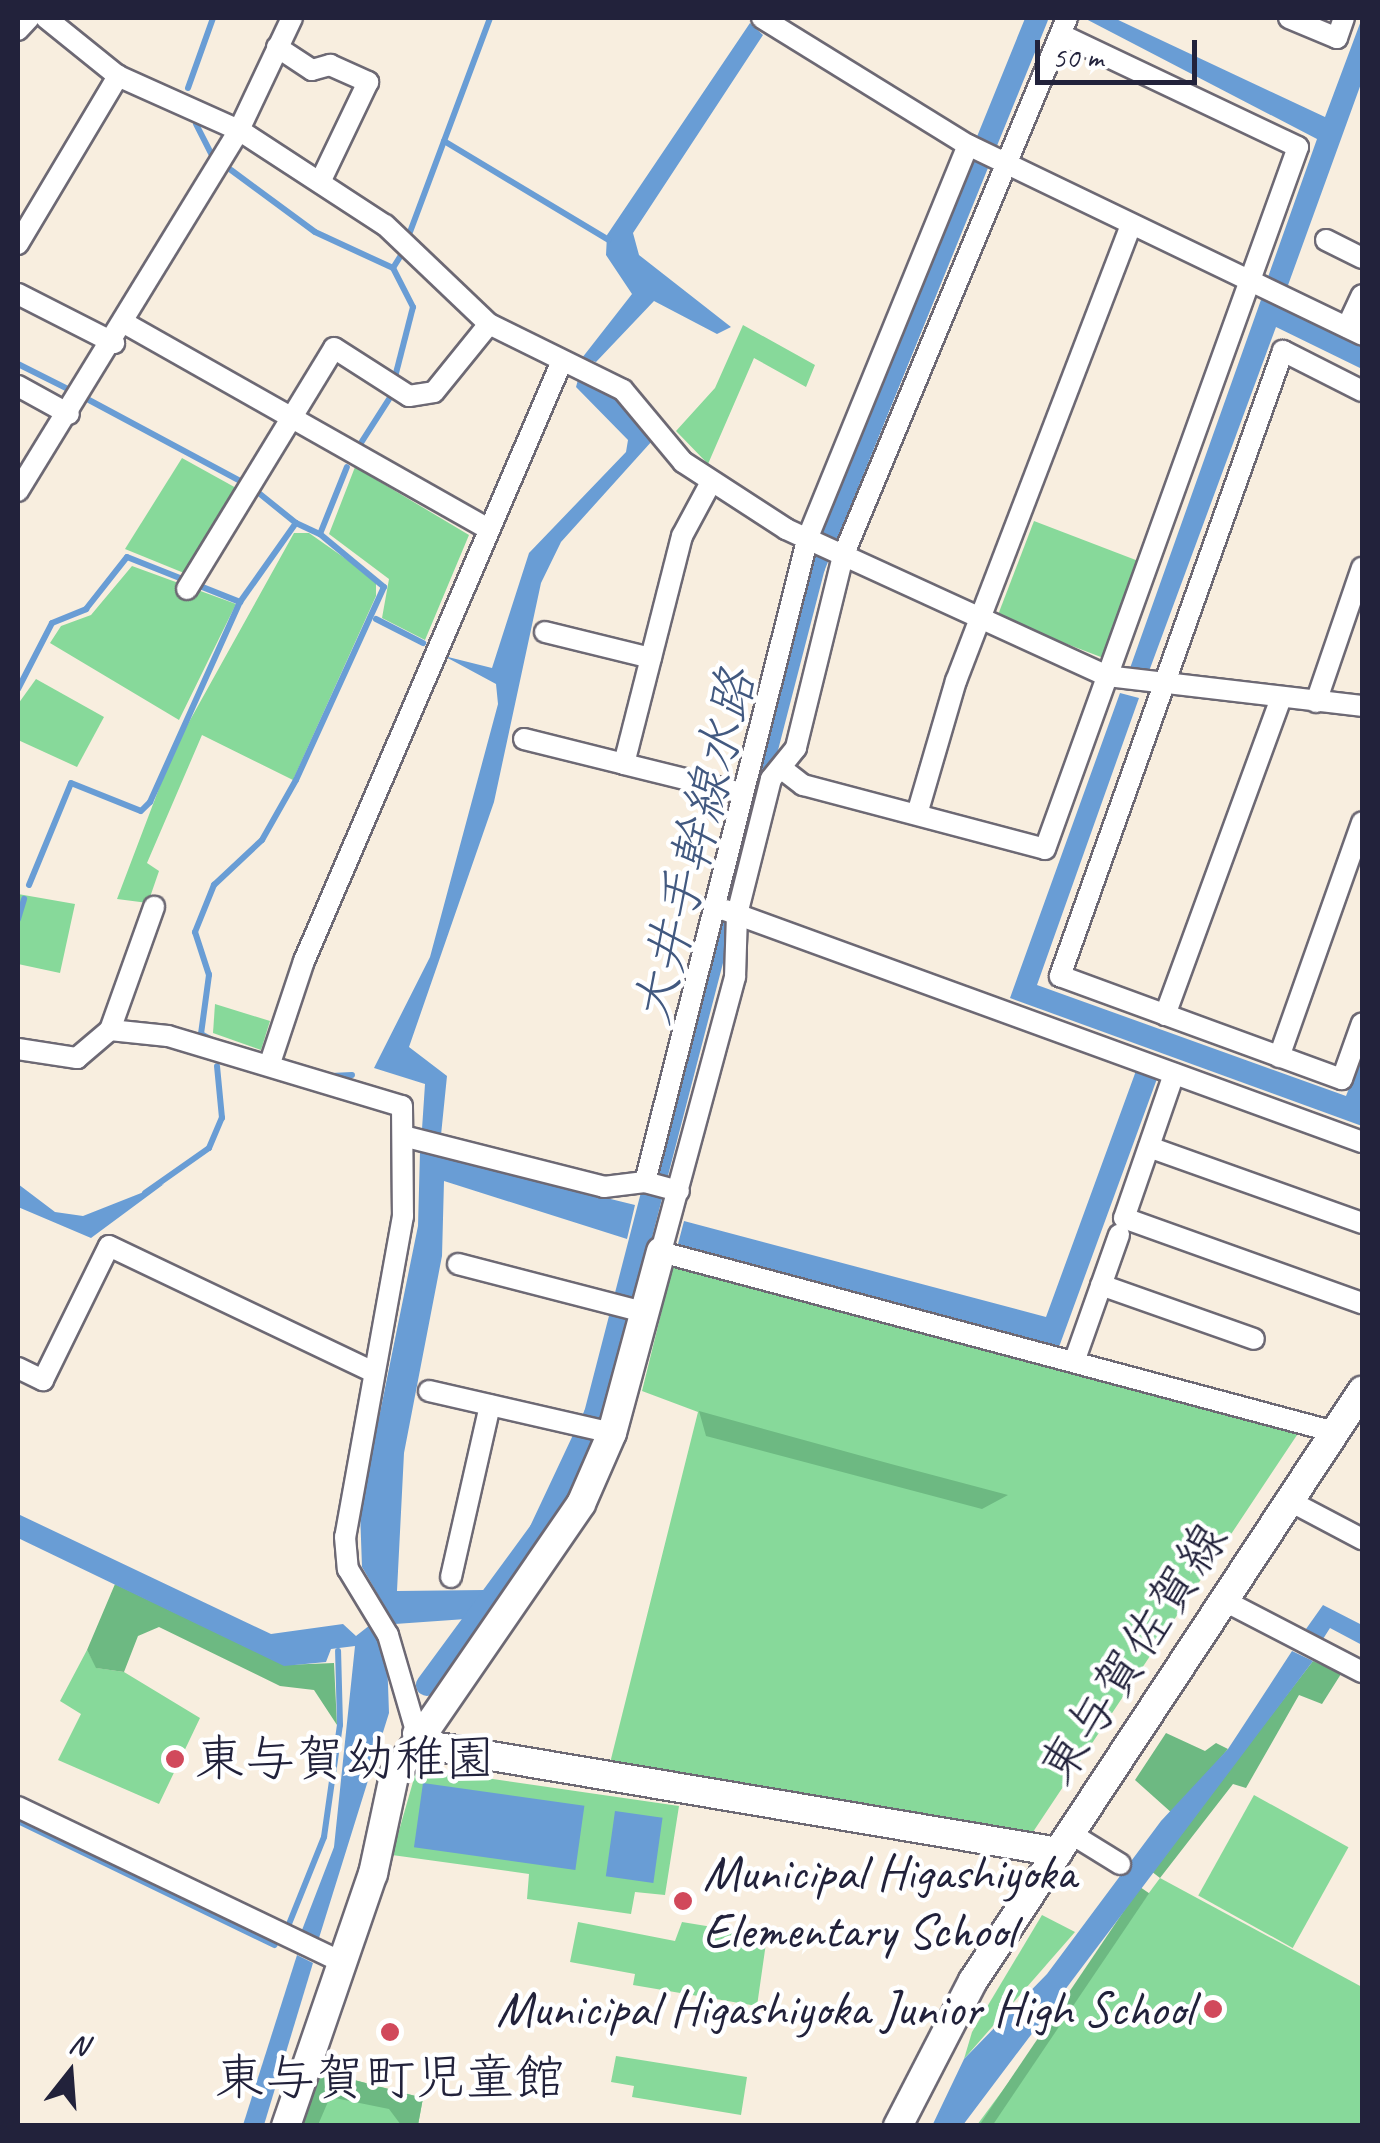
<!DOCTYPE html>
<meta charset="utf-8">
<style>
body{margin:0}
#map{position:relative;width:1380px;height:2143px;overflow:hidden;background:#f8eedf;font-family:Caveat,"Klee One",sans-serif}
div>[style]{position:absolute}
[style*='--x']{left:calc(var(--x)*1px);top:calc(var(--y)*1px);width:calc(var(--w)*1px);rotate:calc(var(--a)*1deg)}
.green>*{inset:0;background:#87d99a;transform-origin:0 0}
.forest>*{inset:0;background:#6db982;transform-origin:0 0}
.water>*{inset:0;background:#699dd5;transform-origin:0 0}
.stream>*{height:6px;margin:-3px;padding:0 3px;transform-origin:3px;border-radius:3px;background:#699dd5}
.canal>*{height:22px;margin:-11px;padding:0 11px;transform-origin:11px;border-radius:11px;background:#699dd5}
.roads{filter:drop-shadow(2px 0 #6d6974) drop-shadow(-2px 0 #6d6974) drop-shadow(0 2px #6d6974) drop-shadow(0 -2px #6d6974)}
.street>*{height:20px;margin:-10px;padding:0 10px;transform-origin:10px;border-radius:10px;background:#fff}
.secondary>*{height:28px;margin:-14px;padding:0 14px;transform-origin:14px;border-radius:14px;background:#fff}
.dots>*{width:28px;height:28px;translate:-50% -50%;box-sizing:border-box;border:5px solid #fff;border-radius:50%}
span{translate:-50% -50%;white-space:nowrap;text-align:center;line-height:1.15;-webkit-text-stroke:9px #fff;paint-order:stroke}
.street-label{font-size:50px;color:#22223b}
.poi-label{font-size:50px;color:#22223b}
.left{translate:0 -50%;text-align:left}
.right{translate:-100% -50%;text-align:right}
.water-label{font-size:52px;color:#425980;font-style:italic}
.frame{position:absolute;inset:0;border:20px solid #22223b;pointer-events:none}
.north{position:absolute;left:20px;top:2023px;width:100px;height:100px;-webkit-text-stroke:8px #fff;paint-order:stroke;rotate:17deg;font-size:28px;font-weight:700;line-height:40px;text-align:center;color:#22223b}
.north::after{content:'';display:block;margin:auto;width:35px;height:45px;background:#22223b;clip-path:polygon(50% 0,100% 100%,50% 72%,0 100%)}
.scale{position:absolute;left:1035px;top:40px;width:162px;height:45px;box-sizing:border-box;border:5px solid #22223b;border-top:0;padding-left:12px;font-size:30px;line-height:35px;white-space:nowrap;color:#22223b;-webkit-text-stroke:8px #fff;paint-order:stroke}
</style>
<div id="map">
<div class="green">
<i style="clip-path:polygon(743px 325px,815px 365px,806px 387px,754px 358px,708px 464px,676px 431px,715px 388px)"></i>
<i style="clip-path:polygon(182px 458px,238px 489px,184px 573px,125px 549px)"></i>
<i style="clip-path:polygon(355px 467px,469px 535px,425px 640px,382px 618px,389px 579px,329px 534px)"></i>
<i style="left:1034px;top:521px;width:116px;height:103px;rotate:21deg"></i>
<i style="clip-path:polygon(294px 533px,309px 533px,376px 580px,376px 596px,293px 780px,202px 735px,147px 863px,159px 871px,148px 903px,117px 899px,174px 749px)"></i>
<i style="clip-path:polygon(132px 566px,236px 604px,179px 720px,50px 643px,61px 626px,91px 615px)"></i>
<i style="clip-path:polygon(36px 679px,104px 717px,77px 767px,18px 740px,18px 704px)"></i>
<i style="clip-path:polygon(18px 894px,75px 904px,60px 973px,18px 964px)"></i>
<i style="clip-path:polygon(215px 1004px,270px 1021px,261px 1050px,213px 1033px)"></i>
<i style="clip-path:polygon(674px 1261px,1299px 1432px,1029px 1838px,609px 1767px,698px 1412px,642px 1391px)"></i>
<i style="clip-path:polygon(87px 1650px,97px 1668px,124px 1672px,200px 1718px,159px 1804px,58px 1760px,81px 1714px,60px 1701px)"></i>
<i style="clip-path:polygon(417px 1768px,679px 1806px,665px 1895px,635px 1892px,631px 1914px,527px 1899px,529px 1874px,392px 1855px)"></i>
<i style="left:1254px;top:1795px;width:108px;height:115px;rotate:29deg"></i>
<i style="clip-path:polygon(1160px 1878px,1362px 1987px,1362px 2125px,977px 2125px)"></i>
<i style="clip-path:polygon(1042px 1915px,1075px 1932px,964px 2059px,972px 2032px)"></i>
<i style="clip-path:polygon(578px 1922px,675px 1941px,682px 1922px,767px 1936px,757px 2006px,633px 1985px,635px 1974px,570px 1962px)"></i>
<i style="clip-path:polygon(616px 2056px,747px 2077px,741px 2115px,632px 2097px,634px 2086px,611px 2082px)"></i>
<i style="clip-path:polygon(316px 2070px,423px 2098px,418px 2125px,299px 2126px)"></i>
</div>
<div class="forest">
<i style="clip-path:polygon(699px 1411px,891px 1464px,1008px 1495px,982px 1509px,706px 1436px)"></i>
<i style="clip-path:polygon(115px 1584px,284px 1665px,334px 1663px,337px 1725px,314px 1690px,280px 1686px,159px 1627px,138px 1636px,124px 1672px,96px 1668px,87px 1650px)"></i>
<i style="clip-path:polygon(1313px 1661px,1341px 1674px,1322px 1704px,1299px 1695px,1246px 1788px,1233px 1784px,1160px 1878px,1151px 1871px)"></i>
<i style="clip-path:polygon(1166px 1733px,1205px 1751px,1216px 1743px,1228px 1749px,1173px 1814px,1135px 1780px)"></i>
<i style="left:1140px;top:1887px;width:11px;height:297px;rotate:34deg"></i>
<i style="clip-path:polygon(316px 2070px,423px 2098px,418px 2125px,401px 2125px,389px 2109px,330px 2097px,318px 2125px,299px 2126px)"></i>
</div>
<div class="water">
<i style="clip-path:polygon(1084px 18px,1114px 18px,1325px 117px,1362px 18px,1362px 81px,1287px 288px,1268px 277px,1317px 139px)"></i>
<i style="clip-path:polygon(750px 23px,763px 35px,633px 233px,639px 255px,731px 327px,717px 334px,654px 301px,596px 362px,582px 358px,632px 294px,606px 255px,607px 235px)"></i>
<i style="clip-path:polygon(1262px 297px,1362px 346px,1362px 369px,1276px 327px,1148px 674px,1129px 671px)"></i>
<i style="clip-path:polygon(579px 376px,620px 402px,652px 441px,561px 542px,541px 583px,494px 802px,409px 1047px,447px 1076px,441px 1135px,422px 1129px,425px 1084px,374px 1068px,430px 957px,498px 704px,496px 684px,444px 656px,492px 668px,529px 553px,626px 452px,628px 440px,576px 387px)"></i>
<i style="clip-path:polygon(1120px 693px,1139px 698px,1037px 985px,1346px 1096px,1362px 1055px,1362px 1126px,1010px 998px)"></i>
<i style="clip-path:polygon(1137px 1068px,1158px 1076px,1059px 1347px,678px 1244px,684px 1221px,1046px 1317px)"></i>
<i style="clip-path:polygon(420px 1152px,635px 1205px,627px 1239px,444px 1181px,442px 1256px,404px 1453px,397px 1591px,485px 1590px,466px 1619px,395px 1624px,362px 1567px,360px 1511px,418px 1226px)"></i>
<i style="clip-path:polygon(18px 1184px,55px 1212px,83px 1216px,164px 1184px,91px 1238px,18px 1207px)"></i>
<i style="clip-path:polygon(18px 1514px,271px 1634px,343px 1624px,356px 1636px,370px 1625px,387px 1657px,389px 1713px,319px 1938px,302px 1930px,334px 1847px,355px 1646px,331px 1649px,326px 1662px,284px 1666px,18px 1538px)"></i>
<i style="clip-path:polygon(1323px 1605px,1362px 1625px,1362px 1645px,1330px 1628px,1323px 1639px,1306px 1629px)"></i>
<i style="clip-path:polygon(1292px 1651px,1313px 1661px,963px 2125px,932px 2126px,964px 2059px,1047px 1974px,1161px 1821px,1228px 1749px)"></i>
<i style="left:423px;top:1783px;width:163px;height:65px;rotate:8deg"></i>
<i style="left:615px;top:1811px;width:48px;height:66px;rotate:8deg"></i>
<i style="clip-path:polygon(297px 1955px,313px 1963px,264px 2125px,243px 2125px)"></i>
</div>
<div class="stream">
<i style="--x:188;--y:88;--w:74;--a:-70.3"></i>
<i style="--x:196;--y:124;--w:35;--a:63"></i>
<i style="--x:444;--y:141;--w:192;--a:31"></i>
<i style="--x:231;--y:170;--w:104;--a:36.4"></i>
<i style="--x:315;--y:232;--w:86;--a:24.8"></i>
<i style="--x:410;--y:232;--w:228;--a:-69.5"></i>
<i style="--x:18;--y:364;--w:60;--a:26.6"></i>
<i style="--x:395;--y:377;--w:72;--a:-75.6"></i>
<i style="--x:413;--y:307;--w:44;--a:-117.1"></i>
<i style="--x:393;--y:268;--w:13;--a:-58"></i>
<i style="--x:89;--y:400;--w:174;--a:28.2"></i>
<i style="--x:359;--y:446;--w:56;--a:-57.4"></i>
<i style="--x:260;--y:494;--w:46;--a:38.9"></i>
<i style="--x:376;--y:619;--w:53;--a:27.1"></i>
<i style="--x:18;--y:689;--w:74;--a:-62.7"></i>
<i style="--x:52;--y:623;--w:37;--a:-22"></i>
<i style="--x:86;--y:609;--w:66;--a:-51.7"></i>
<i style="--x:127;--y:557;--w:122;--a:21.7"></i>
<i style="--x:240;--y:602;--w:97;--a:-54.7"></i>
<i style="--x:296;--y:523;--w:26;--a:25"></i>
<i style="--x:29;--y:885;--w:110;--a:-67.6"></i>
<i style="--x:71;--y:783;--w:75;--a:21.8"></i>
<i style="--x:141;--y:811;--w:13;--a:-45"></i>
<i style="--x:150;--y:802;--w:219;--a:-65.8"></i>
<i style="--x:18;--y:919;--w:21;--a:-73"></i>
<i style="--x:214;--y:1041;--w:15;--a:-152"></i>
<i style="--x:201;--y:1034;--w:60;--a:-82.3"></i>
<i style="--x:209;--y:975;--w:45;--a:-108"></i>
<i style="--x:195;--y:932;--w:51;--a:-68"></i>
<i style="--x:214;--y:885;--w:66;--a:-43.2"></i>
<i style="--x:262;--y:840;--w:69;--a:-60.5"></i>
<i style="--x:296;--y:780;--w:212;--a:-65.5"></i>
<i style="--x:384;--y:587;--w:83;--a:-140.4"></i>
<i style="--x:320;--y:534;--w:72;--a:-68.1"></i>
<i style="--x:331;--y:1076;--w:21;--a:-3"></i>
<i style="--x:145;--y:1193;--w:78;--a:-35.1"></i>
<i style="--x:209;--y:1148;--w:33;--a:-67"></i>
<i style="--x:222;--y:1118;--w:52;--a:-95.5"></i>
<i style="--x:18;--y:1821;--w:285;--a:25.8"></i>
<i style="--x:289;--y:1924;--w:94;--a:-68.1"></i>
<i style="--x:324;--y:1837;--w:113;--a:-81.9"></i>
<i style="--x:340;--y:1725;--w:74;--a:-91.5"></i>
</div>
<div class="canal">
<i style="--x:427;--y:1685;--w:191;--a:-53.7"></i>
<i style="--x:540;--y:1531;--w:129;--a:-64.8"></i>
<i style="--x:595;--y:1414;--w:875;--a:-75.5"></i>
<i style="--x:814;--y:567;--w:593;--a:-67.89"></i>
</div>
<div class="roads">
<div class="street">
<i style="--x:46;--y:18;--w:92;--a:38.9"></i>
<i style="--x:118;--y:76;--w:133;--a:24.1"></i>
<i style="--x:239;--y:130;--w:174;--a:33.1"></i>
<i style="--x:385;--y:225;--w:144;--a:43.6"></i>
<i style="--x:489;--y:324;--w:149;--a:26.2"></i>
<i style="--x:623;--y:390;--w:94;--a:50.2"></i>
<i style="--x:683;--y:462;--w:123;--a:33"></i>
<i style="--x:786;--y:529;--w:353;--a:24.6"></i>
<i style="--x:1107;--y:676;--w:257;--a:6.7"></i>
<i style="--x:762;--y:18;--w:242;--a:31.7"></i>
<i style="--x:968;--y:145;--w:437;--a:25.7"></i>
<i style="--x:1067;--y:18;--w:583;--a:112.6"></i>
<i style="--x:843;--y:556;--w:198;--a:103.8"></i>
<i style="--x:796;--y:748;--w:40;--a:129"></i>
<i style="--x:771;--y:779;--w:139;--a:104.1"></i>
<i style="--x:737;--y:914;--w:63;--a:91.8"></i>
<i style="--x:735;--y:977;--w:285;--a:105.1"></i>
<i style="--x:661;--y:1252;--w:693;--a:14.96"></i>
<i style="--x:1289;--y:18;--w:52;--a:22.6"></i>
<i style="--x:1337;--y:38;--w:21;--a:-71"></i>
<i style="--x:18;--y:30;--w:16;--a:-47"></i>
<i style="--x:277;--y:47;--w:42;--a:33.3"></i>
<i style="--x:312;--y:70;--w:19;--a:-16"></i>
<i style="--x:330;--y:65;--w:42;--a:24.1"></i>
<i style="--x:368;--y:82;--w:111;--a:115.6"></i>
<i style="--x:1326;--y:240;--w:40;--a:26.6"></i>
<i style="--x:18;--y:244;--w:196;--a:-59.2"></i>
<i style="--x:18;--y:294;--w:108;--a:27"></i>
<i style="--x:126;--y:324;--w:414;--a:29.5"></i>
<i style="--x:1347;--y:327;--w:35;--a:-65"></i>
<i style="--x:18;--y:386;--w:58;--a:28.8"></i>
<i style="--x:1362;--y:391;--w:89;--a:-153.1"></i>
<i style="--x:1283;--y:351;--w:664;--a:109.64"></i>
<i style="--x:1060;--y:976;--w:300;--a:20.1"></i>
<i style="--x:1342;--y:1079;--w:59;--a:-70.3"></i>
<i style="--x:710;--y:484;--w:59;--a:118.3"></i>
<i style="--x:682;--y:536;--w:235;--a:104.3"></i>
<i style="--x:624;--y:764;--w:121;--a:13.9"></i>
<i style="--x:18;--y:491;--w:423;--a:-58.5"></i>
<i style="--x:239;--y:130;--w:124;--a:-64.7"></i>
<i style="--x:187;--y:589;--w:282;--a:-58.6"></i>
<i style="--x:334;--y:348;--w:89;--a:32.6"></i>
<i style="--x:409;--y:396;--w:25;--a:-9"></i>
<i style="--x:434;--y:392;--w:87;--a:-51"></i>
<i style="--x:545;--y:632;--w:109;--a:13.8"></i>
<i style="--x:1316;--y:702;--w:142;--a:-71.1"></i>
<i style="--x:524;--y:739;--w:103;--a:14"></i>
<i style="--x:781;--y:768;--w:28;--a:38"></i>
<i style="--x:803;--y:785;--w:250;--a:14.8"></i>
<i style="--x:1045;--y:849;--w:746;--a:-70.18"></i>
<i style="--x:1298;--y:147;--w:263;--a:-154.6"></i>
<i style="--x:917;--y:814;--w:139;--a:-73.7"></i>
<i style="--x:956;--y:681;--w:489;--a:-69"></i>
<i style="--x:725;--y:910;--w:678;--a:20.01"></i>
<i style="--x:1165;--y:1015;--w:334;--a:-69.9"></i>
<i style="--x:110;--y:1030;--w:131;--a:-70.3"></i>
<i style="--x:18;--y:1049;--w:60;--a:8.7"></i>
<i style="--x:77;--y:1058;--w:43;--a:-40.3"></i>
<i style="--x:110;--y:1030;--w:58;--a:5.9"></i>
<i style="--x:168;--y:1036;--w:244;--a:16.7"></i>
<i style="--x:402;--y:1106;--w:110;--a:89.5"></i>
<i style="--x:403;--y:1216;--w:326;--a:100.2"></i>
<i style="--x:345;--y:1537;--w:32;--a:85"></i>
<i style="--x:348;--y:1569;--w:77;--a:58.8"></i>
<i style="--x:388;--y:1635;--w:103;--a:73.7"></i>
<i style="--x:1279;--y:1057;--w:249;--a:-70.5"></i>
<i style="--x:271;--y:1060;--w:104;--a:-71.6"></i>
<i style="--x:304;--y:961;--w:653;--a:-66.73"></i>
<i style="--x:1174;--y:1074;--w:152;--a:109.1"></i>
<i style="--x:1124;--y:1218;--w:253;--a:19.7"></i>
<i style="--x:407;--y:1137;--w:203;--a:14.2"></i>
<i style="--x:604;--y:1187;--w:41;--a:-7"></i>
<i style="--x:645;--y:1182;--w:35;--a:15"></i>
<i style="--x:1149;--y:1147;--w:226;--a:19.6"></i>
<i style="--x:645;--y:1182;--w:665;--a:-75.82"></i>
<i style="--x:808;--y:537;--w:423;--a:-67.8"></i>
<i style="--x:458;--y:1264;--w:191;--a:14.5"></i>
<i style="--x:1101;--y:1285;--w:162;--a:19.4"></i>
<i style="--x:1074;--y:1362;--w:135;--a:-70.5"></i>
<i style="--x:18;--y:1368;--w:28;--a:26"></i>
<i style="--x:43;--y:1380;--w:149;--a:-63.8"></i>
<i style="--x:109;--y:1246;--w:290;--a:25.5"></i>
<i style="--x:429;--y:1391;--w:188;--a:12.9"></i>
<i style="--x:1286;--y:1499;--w:86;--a:27.8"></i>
<i style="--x:451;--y:1577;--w:176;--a:-77.2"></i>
<i style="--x:1221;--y:1599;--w:159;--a:27.4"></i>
<i style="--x:18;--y:1807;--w:354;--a:25.6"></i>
<i style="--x:1070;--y:1833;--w:59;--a:31.8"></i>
</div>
<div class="secondary">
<i style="--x:417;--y:1734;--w:25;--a:32"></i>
<i style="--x:438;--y:1747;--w:629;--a:9.61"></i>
<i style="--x:286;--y:2126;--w:267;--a:-71"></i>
<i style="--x:373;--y:1874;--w:100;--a:-77.9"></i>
<i style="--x:394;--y:1776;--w:330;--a:-55.5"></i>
<i style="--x:581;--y:1504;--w:77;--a:-66.4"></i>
<i style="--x:612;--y:1433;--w:188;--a:-74.9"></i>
<i style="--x:898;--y:2126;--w:163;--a:-62.7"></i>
<i style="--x:973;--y:1981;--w:707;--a:-56.6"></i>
</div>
</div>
<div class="dots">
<i style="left:175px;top:1759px;background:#d1495b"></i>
<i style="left:683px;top:1901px;background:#d1495b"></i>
<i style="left:1213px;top:2009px;background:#d1495b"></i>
<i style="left:390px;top:2032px;background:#d1495b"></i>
</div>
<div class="street-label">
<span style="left:1133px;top:1653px;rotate:-57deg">東与賀佐賀線</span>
</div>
<div class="poi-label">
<span class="left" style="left:195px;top:1759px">東与賀幼稚園</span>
<span class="left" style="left:703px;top:1901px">Municipal Higashiyoka<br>Elementary School</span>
<span class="right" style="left:1193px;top:2009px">Municipal Higashiyoka Junior High School</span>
<span style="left:390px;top:2078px">東与賀町児童館</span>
</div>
<div class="water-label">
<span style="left:695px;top:847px;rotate:-76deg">大井手幹線水路</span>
</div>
<div class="frame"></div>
<div class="north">N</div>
<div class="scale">50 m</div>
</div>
